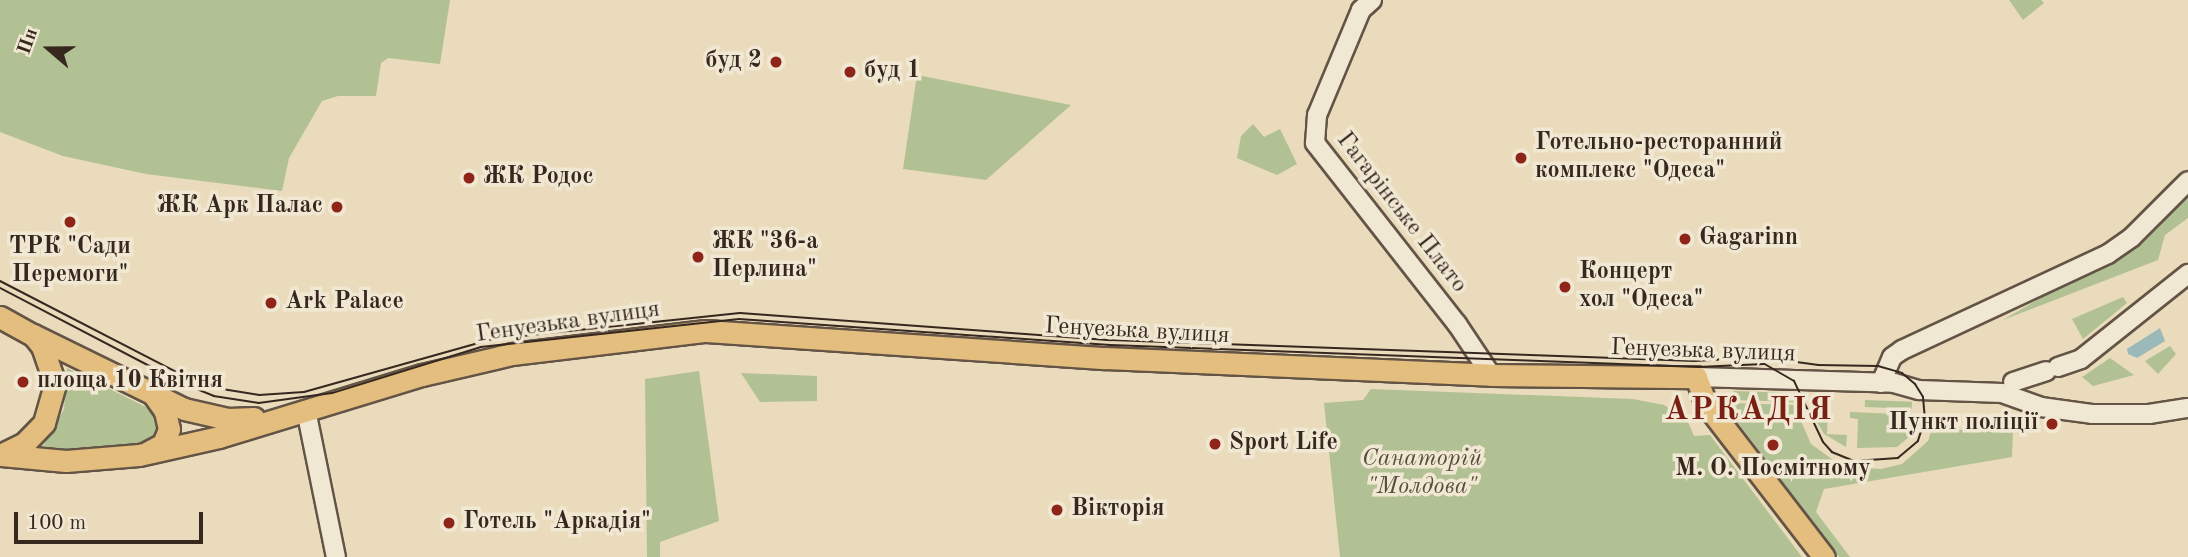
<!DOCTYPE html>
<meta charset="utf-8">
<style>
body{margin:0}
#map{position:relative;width:2188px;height:557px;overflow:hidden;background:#e9dbbb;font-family:"Old Standard TT",serif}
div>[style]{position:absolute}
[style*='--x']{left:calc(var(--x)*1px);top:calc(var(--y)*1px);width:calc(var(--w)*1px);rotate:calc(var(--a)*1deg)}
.green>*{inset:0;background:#b1c194;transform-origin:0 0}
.water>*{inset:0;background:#9ab9b8}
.roads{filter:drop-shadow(2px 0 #635446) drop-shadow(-2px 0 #635446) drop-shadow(0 2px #635446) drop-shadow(0 -2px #635446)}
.minor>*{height:18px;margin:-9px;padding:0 9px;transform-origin:9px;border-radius:9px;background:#f1e8d3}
.major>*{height:21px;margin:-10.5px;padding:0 10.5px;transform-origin:10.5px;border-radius:10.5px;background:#e4be7e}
.tram>*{height:2px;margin:-1px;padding:0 1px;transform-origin:1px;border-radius:1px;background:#36271f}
.dots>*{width:19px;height:19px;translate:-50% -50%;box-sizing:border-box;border:4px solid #f1e8d3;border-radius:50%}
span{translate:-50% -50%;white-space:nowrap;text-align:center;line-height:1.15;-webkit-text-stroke:7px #f1e8d3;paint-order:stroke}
.poi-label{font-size:24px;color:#36271f;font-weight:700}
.right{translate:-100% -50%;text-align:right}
.left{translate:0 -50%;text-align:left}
.street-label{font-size:24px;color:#36271f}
.park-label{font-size:24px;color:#554e3c;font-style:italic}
.district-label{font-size:32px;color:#7a1f14;font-weight:700;letter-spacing:2px}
.north{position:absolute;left:14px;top:14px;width:70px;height:70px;-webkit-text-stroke:5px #f1e8d3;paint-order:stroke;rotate:290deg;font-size:19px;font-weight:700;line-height:28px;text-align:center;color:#36271f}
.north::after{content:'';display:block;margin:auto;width:24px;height:32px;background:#36271f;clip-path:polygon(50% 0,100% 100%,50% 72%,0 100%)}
.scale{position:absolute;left:14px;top:512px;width:189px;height:32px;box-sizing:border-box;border:4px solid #36271f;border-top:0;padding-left:9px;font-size:21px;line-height:24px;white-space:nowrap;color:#36271f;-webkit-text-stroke:5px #f1e8d3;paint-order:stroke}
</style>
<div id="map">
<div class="green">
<i style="clip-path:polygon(0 0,450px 0,440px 64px,388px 58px,381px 63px,376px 96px,338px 96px,322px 101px,289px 158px,282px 191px,146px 174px,63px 156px,0 132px)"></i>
<i style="clip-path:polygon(2009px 0,2041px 0,2044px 3px,2023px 20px)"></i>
<i style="clip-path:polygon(917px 75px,1071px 105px,986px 180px,903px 169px)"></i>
<i style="clip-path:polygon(1253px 124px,1264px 137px,1280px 129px,1297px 164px,1277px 175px,1237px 158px,1241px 136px)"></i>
<i style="clip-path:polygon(2188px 192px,2188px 218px,2165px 235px,2158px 260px,2003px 320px,2119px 252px)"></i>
<i style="clip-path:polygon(2123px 297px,2127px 303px,2083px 339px,2072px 319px)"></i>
<i style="clip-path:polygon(2170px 346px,2176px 354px,2158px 374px,2145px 361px)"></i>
<i style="clip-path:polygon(2110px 358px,2134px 375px,2093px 386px,2082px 377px)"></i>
<i style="clip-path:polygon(67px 368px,150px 409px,163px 431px,149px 444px,114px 451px,42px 448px,64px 409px)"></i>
<i style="clip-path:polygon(699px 371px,719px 521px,660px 542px,660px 557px,647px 557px,645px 379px)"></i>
<i style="clip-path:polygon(741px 373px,817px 376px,817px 401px,760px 402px)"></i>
<i style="clip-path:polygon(1371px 389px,1633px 399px,1664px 405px,1687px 420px,1694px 436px,1710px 435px,1802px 557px,1340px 557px,1324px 403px,1363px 400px)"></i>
<i style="left:1734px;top:391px;width:62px;height:9px;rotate:2deg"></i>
<i style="left:1865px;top:400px;width:47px;height:7px;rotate:2deg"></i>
<i style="clip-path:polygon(1729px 403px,1794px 405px,1811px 444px,1843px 467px,1881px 469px,1902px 464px,1928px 441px,1936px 416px,1944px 417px,1943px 429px,2013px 432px,2012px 457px,1824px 489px,1816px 512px,1850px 557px,1839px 557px,1735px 419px)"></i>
<i style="clip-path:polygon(1810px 410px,1828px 411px,1827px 434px,1847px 435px,1846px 447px,1824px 434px)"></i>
<i style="clip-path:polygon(1850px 412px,1922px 415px,1916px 431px,1897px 447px,1857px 448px,1858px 419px,1850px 418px)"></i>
</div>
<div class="water">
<i style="clip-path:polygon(2160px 328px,2165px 341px,2137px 358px,2128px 354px,2127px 349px)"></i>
</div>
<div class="roads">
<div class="minor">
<i style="--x:1372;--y:0;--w:15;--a:138"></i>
<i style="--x:1361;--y:10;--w:114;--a:112.7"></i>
<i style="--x:1317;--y:115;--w:28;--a:94"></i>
<i style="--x:1315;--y:143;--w:230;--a:51.9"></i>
<i style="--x:1457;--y:324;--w:61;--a:56.3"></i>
<i style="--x:2058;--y:367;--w:24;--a:-19"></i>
<i style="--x:2081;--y:359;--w:137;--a:-38.5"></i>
<i style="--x:1696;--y:377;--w:198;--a:1.7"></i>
<i style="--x:1894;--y:383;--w:26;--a:16"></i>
<i style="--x:1919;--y:390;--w:83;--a:2.1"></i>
<i style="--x:2002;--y:393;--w:41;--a:19.7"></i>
<i style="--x:2041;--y:407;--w:51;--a:7.8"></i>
<i style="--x:2092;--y:414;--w:57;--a:0"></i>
<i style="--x:2149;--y:414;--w:39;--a:-9"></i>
<i style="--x:2013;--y:382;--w:35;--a:-18"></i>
<i style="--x:1881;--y:383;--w:28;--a:-67"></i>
<i style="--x:1892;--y:357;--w:12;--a:-35"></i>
<i style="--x:1902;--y:350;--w:227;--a:-25"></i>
<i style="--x:2108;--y:254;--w:29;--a:-35"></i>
<i style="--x:2132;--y:237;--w:79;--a:-45"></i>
<i style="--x:306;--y:410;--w:150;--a:78.5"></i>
</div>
<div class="major">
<i style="--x:0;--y:317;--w:38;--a:29"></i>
<i style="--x:33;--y:335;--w:14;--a:51"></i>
<i style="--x:42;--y:346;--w:40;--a:71.1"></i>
<i style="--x:55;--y:384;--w:41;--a:105.8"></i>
<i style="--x:44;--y:423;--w:28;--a:134"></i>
<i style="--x:25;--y:443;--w:25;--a:154"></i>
<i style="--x:33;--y:335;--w:168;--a:26.1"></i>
<i style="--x:184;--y:409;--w:45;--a:12.8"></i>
<i style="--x:228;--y:419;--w:26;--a:-2"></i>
<i style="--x:148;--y:452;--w:17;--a:-28"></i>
<i style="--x:163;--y:444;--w:16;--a:-68"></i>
<i style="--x:169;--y:429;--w:18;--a:-103"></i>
<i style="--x:165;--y:411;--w:19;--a:-125"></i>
<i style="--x:1;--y:455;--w:65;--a:5.3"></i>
<i style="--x:66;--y:461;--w:73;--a:-4.7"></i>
<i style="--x:139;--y:455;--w:82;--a:-12.7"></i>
<i style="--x:219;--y:437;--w:212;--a:-17"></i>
<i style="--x:422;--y:375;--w:92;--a:-13.1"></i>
<i style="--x:512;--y:354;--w:195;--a:-6.8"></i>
<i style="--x:706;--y:331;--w:400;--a:3.9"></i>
<i style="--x:1105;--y:358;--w:386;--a:2.5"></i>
<i style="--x:1491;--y:375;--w:205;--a:0.6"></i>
<i style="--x:1696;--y:377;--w:29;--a:70"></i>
<i style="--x:1706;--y:404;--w:193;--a:52.4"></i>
</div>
</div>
<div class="tram">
<i style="--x:0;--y:281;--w:207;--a:27.3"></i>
<i style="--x:184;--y:376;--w:34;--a:21"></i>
<i style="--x:216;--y:388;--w:44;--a:9.2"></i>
<i style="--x:259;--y:395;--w:45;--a:-3.8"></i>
<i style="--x:304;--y:392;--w:196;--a:-15.7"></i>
<i style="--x:493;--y:339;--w:248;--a:-6"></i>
<i style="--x:740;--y:313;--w:372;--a:4.2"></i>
<i style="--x:1111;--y:340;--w:584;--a:2.06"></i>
<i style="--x:1695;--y:361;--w:65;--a:-3.5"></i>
<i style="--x:1760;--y:357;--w:59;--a:7.9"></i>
<i style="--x:1818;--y:365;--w:60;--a:1"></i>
<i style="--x:1878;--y:366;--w:25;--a:16"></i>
<i style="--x:1902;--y:373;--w:17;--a:40"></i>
<i style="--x:1915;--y:384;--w:15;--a:58"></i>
<i style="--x:1923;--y:397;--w:22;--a:85"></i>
<i style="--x:1925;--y:419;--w:23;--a:108"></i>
<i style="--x:1918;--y:441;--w:26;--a:140"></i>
<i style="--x:1898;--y:458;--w:44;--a:176.1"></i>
<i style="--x:1854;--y:461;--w:24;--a:-158"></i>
<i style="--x:1832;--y:452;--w:13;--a:-132"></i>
<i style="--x:1823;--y:442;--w:68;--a:-115.4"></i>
<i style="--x:1794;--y:381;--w:34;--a:-150"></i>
<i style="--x:1764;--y:364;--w:66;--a:177.4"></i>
<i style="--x:1698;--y:367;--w:588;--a:-177.86"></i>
<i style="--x:1110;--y:345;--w:372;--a:-176"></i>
<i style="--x:739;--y:319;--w:260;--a:173.8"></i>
<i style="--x:481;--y:347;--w:156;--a:162.8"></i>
<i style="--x:332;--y:393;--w:74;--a:172.2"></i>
<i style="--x:259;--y:403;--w:46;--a:-171.2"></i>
<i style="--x:214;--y:396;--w:35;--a:-158"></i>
<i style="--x:182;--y:383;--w:205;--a:-152.4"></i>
</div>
<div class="dots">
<i style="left:776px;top:62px;background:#8f2418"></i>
<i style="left:850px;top:72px;background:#8f2418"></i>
<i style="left:1521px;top:158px;background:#8f2418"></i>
<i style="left:469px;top:178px;background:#8f2418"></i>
<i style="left:337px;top:207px;background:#8f2418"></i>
<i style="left:70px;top:222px;background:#8f2418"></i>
<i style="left:1685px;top:239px;background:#8f2418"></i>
<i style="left:698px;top:257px;background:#8f2418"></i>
<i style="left:1565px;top:287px;background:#8f2418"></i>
<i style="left:271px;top:303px;background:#8f2418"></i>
<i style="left:23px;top:382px;background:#8f2418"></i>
<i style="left:2052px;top:424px;background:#8f2418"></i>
<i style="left:1215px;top:444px;background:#8f2418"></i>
<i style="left:1773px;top:445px;background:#8f2418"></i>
<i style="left:1057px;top:510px;background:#8f2418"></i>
<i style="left:449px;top:523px;background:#8f2418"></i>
</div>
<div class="poi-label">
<span class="right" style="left:762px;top:62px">буд 2</span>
<span class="left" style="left:864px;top:72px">буд 1</span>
<span class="left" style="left:1535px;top:158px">Готельно-ресторанний<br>комплекс "Одеса"</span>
<span class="left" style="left:483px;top:178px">ЖК Родос</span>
<span class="right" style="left:323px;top:207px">ЖК Арк Палас</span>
<span class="left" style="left:1699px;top:239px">Gagarinn</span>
<span class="left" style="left:712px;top:257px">ЖК "36-а<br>Перлина"</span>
<span style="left:70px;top:262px">ТРК "Сади<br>Перемоги"</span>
<span class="left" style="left:1579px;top:287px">Концерт<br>хол "Одеса"</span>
<span class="left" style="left:285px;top:303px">Ark Palace</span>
<span class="left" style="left:37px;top:382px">площа 10 Квітня</span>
<span class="right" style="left:2038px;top:424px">Пункт поліції</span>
<span class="left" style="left:1229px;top:444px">Sport Life</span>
<span style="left:1773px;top:470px">М. О. Посмітному</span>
<span class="left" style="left:1071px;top:510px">Вікторія</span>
<span class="left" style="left:463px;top:523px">Готель "Аркадія"</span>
</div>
<div class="street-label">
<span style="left:1401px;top:213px;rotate:52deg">Гагарінське Плато</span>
<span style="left:568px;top:323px;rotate:-8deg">Генуезька вулиця</span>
<span style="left:1137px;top:332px;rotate:3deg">Генуезька вулиця</span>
<span style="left:1703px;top:352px;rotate:2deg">Генуезька вулиця</span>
</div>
<div class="park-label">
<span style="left:1422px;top:474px">Санаторій<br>"Молдова"</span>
</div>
<div class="district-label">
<span style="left:1749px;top:411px">АРКАДІЯ</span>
</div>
<div class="north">Пн</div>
<div class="scale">100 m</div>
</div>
